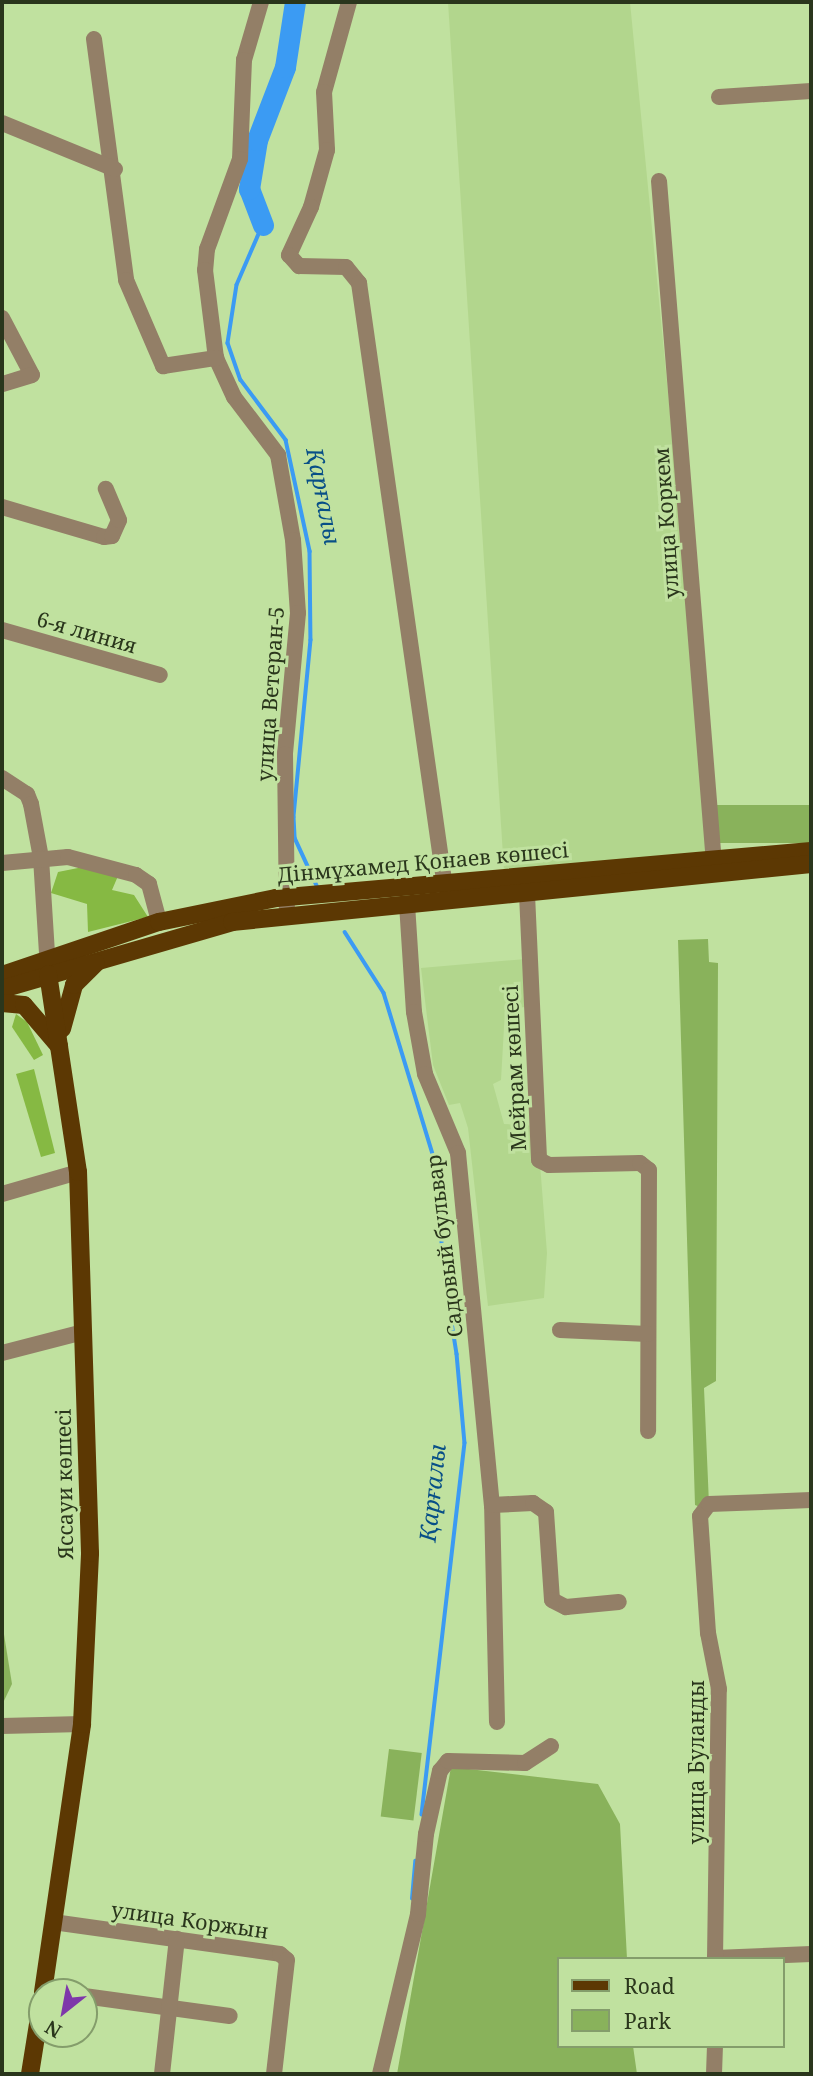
<!DOCTYPE html>
<meta charset="utf-8">
<style>
body{margin:0}
#map{position:relative;width:813px;height:2076px;overflow:hidden;background:#c0e19f;font-family:"Noto Serif",serif}
div>[style]{position:absolute}
[style*='--x']{left:calc(var(--x)*1px);top:calc(var(--y)*1px);width:calc(var(--w)*1px);rotate:calc(var(--a)*1deg)}
.built>*{inset:0;background:#b2d68d}
.green>*{inset:0;background:#89b25b;transform-origin:0 0}
.forest>*{inset:0;background:#86b943}
.stream>*{height:3.5px;margin:-1.75px;padding:0 1.75px;transform-origin:1.75px;border-radius:1.75px;background:#3b9bf3}
.river>*{height:21px;margin:-10.5px;padding:0 10.5px;transform-origin:10.5px;border-radius:10.5px;background:#3b9bf3}
.minor>*{height:16px;margin:-8px;padding:0 8px;transform-origin:8px;border-radius:8px;background:#937f67}
.major>*{height:18px;margin:-9px;padding:0 9px;transform-origin:9px;border-radius:9px;background:#5c3803}
span{translate:-50% -50%;white-space:nowrap;text-align:center;line-height:1.15;-webkit-text-stroke:6px #c0e19f;paint-order:stroke}
.street-label{font-size:21px;color:#2a361c}
.water-label{font-size:23px;color:#084f87;font-style:italic}
.frame{position:absolute;inset:0;border:4px solid #2a361c;pointer-events:none}
.legend{position:absolute;left:557px;top:1957px;width:228px;height:91px;box-sizing:border-box;background:#c0e19f;border:2px solid #849d6b;margin:0;padding:9px 12px;list-style:none;font-size:21px;color:#2a361c}
.legend li{display:flex;align-items:center;gap:14px;height:35px}
.legend b{width:35px;border:2px solid #849d6b}
.north{position:absolute;left:28px;top:1978px;width:70px;height:70px;box-sizing:border-box;background:#c0e19f;border:2px solid #849d6b;border-radius:50%;rotate:211deg;font-size:19px;font-weight:700;line-height:28px;text-align:center;color:#2a361c}
.north::after{content:'';display:block;margin:auto;width:24px;height:32px;background:#7e37aa;clip-path:polygon(50% 0,100% 100%,50% 72%,0 100%)}
</style>
<div id="map">
<div class="built">
<i style="clip-path:polygon(448px 2px,630px 2px,713px 855px,504px 871px)"></i>
<i style="clip-path:polygon(526px 959px,531px 1006px,505px 1010px,501px 1080px,493px 1084px,504px 1124px,537px 1126px,547px 1253px,544px 1298px,488px 1306px,468px 1128px,460px 1103px,449px 1105px,433px 1065px,421px 968px)"></i>
</div>
<div class="green">
<i style="left:811px;top:805px;width:38px;height:94px;rotate:90deg"></i>
<i style="clip-path:polygon(708px 939px,709px 962px,718px 963px,716px 1381px,704px 1388px,709px 1504px,703px 1508px,695px 1505px,678px 940px)"></i>
<i style="clip-path:polygon(2px 1622px,12px 1684px,2px 1705px)"></i>
<i style="left:389px;top:1749px;width:33px;height:68px;rotate:7deg"></i>
<i style="clip-path:polygon(451px 1767px,598px 1784px,620px 1824px,627px 1959px,559px 1959px,559px 2046px,633px 2046px,637px 2074px,397px 2074px)"></i>
</div>
<div class="forest">
<i style="clip-path:polygon(88px 866px,118px 876px,112px 890px,134px 895px,148px 917px,88px 932px,87px 904px,51px 893px,58px 872px)"></i>
<i style="clip-path:polygon(16px 1014px,27px 1022px,43px 1055px,34px 1060px,12px 1027px)"></i>
<i style="clip-path:polygon(34px 1069px,55px 1153px,41px 1157px,16px 1074px)"></i>
</div>
<div class="stream">
<i style="--x:263;--y:225;--w:65;--a:113.4"></i>
<i style="--x:237;--y:285;--w:59;--a:98.8"></i>
<i style="--x:228;--y:343;--w:39;--a:71"></i>
<i style="--x:241;--y:380;--w:75;--a:53.1"></i>
<i style="--x:286;--y:440;--w:114;--a:77.8"></i>
<i style="--x:310;--y:551;--w:89;--a:89.4"></i>
<i style="--x:311;--y:640;--w:178;--a:95.5"></i>
<i style="--x:294;--y:817;--w:21;--a:87"></i>
<i style="--x:295;--y:838;--w:57;--a:65.2"></i>
<i style="--x:345;--y:932;--w:72;--a:57.4"></i>
<i style="--x:384;--y:993;--w:182;--a:73.1"></i>
<i style="--x:437;--y:1167;--w:105;--a:86.2"></i>
<i style="--x:444;--y:1272;--w:83;--a:81"></i>
<i style="--x:457;--y:1354;--w:89;--a:84.9"></i>
<i style="--x:465;--y:1443;--w:374;--a:96.6"></i>
<i style="--x:412;--y:1899;--w:38;--a:-85"></i>
</div>
<div class="river">
<i style="--x:263;--y:225;--w:39;--a:-111"></i>
<i style="--x:249;--y:189;--w:50;--a:-80.7"></i>
<i style="--x:257;--y:140;--w:78;--a:-69"></i>
<i style="--x:285;--y:67;--w:66;--a:-81.3"></i>
</div>
<div class="minor">
<i style="--x:261;--y:2;--w:60;--a:106.3"></i>
<i style="--x:244;--y:60;--w:99;--a:92.3"></i>
<i style="--x:240;--y:159;--w:96;--a:110.1"></i>
<i style="--x:207;--y:249;--w:21;--a:95"></i>
<i style="--x:205;--y:270;--w:89;--a:82.9"></i>
<i style="--x:216;--y:358;--w:43;--a:65.2"></i>
<i style="--x:234;--y:397;--w:73;--a:52.8"></i>
<i style="--x:278;--y:455;--w:86;--a:80"></i>
<i style="--x:293;--y:540;--w:73;--a:86.1"></i>
<i style="--x:298;--y:613;--w:142;--a:95.3"></i>
<i style="--x:285;--y:754;--w:160;--a:89.3"></i>
<i style="--x:349;--y:2;--w:93;--a:105.5"></i>
<i style="--x:324;--y:92;--w:58;--a:87"></i>
<i style="--x:327;--y:150;--w:59;--a:105.7"></i>
<i style="--x:311;--y:207;--w:53;--a:114.6"></i>
<i style="--x:289;--y:255;--w:15;--a:48"></i>
<i style="--x:299;--y:266;--w:47;--a:1.2"></i>
<i style="--x:346;--y:267;--w:21;--a:51"></i>
<i style="--x:359;--y:283;--w:610;--a:81.9"></i>
<i style="--x:94;--y:39;--w:243;--a:82.4"></i>
<i style="--x:126;--y:280;--w:94;--a:66.7"></i>
<i style="--x:163;--y:366;--w:54;--a:-8.6"></i>
<i style="--x:719;--y:97;--w:92;--a:-3.7"></i>
<i style="--x:2;--y:123;--w:122;--a:22.2"></i>
<i style="--x:659;--y:181;--w:684;--a:85.39"></i>
<i style="--x:2;--y:318;--w:64;--a:62.2"></i>
<i style="--x:32;--y:375;--w:31;--a:163"></i>
<i style="--x:2;--y:507;--w:106;--a:16.4"></i>
<i style="--x:104;--y:537;--w:8;--a:-7"></i>
<i style="--x:112;--y:536;--w:17;--a:-66"></i>
<i style="--x:119;--y:520;--w:34;--a:-113"></i>
<i style="--x:2;--y:630;--w:164;--a:15.9"></i>
<i style="--x:2;--y:778;--w:30;--a:33"></i>
<i style="--x:27;--y:794;--w:11;--a:68"></i>
<i style="--x:31;--y:804;--w:55;--a:79.5"></i>
<i style="--x:41;--y:858;--w:111;--a:86.4"></i>
<i style="--x:2;--y:863;--w:66;--a:-5.2"></i>
<i style="--x:68;--y:857;--w:70;--a:14.8"></i>
<i style="--x:136;--y:875;--w:16;--a:35"></i>
<i style="--x:149;--y:884;--w:39;--a:75"></i>
<i style="--x:527;--y:894;--w:266;--a:87.4"></i>
<i style="--x:539;--y:1160;--w:11;--a:27"></i>
<i style="--x:549;--y:1165;--w:91;--a:-1.3"></i>
<i style="--x:640;--y:1163;--w:11;--a:38"></i>
<i style="--x:649;--y:1170;--w:261;--a:90.2"></i>
<i style="--x:407;--y:904;--w:108;--a:86.3"></i>
<i style="--x:414;--y:1012;--w:63;--a:79.9"></i>
<i style="--x:425;--y:1074;--w:86;--a:67.3"></i>
<i style="--x:458;--y:1153;--w:354;--a:84.5"></i>
<i style="--x:2;--y:1194;--w:79;--a:-16.1"></i>
<i style="--x:560;--y:1330;--w:88;--a:2.6"></i>
<i style="--x:2;--y:1353;--w:84;--a:-14.5"></i>
<i style="--x:497;--y:1722;--w:217;--a:-91.3"></i>
<i style="--x:492;--y:1505;--w:41;--a:-2.8"></i>
<i style="--x:533;--y:1503;--w:16;--a:35"></i>
<i style="--x:546;--y:1512;--w:88;--a:86.1"></i>
<i style="--x:552;--y:1600;--w:16;--a:27"></i>
<i style="--x:566;--y:1607;--w:53;--a:-5.4"></i>
<i style="--x:2;--y:1726;--w:80;--a:-1.4"></i>
<i style="--x:53;--y:1922;--w:229;--a:8"></i>
<i style="--x:280;--y:1954;--w:9;--a:41"></i>
<i style="--x:287;--y:1960;--w:115;--a:96.5"></i>
<i style="--x:715;--y:1958;--w:96;--a:-2.4"></i>
<i style="--x:715;--y:1959;--w:270;--a:-89.2"></i>
<i style="--x:719;--y:1689;--w:57;--a:-101.1"></i>
<i style="--x:708;--y:1633;--w:117;--a:-93.9"></i>
<i style="--x:700;--y:1516;--w:15;--a:-53"></i>
<i style="--x:709;--y:1504;--w:102;--a:-2.2"></i>
<i style="--x:84;--y:1996;--w:147;--a:7.8"></i>
<i style="--x:162;--y:2074;--w:136;--a:-83.7"></i>
<i style="--x:380;--y:2074;--w:164;--a:-76.6"></i>
<i style="--x:418;--y:1914;--w:80;--a:-84.3"></i>
<i style="--x:426;--y:1834;--w:65;--a:-77.5"></i>
<i style="--x:440;--y:1771;--w:13;--a:-51"></i>
<i style="--x:448;--y:1761;--w:77;--a:1.5"></i>
<i style="--x:525;--y:1763;--w:31;--a:-33"></i>
<i style="--x:714;--y:2074;--w:28;--a:-88"></i>
</div>
<div class="major">
<i style="--x:2;--y:975;--w:166;--a:-18.7"></i>
<i style="--x:159;--y:922;--w:119;--a:-11.6"></i>
<i style="--x:276;--y:898;--w:537;--a:-5.02"></i>
<i style="--x:2;--y:989;--w:240;--a:-16.2"></i>
<i style="--x:232;--y:922;--w:582;--a:-5.72"></i>
<i style="--x:2;--y:1003;--w:22;--a:5"></i>
<i style="--x:24;--y:1005;--w:54;--a:49.5"></i>
<i style="--x:62;--y:1029;--w:46;--a:-74.7"></i>
<i style="--x:74;--y:985;--w:31;--a:-45"></i>
<i style="--x:43;--y:1992;--w:271;--a:-81.7"></i>
<i style="--x:82;--y:1724;--w:171;--a:-87.3"></i>
<i style="--x:90;--y:1553;--w:381;--a:-91.8"></i>
<i style="--x:78;--y:1172;--w:200;--a:-98.6"></i>
<i style="--x:30;--y:2074;--w:76;--a:-80.9"></i>
</div>
<div class="street-label">
<span style="left:666px;top:523px;rotate:-94deg">улица Коркем</span>
<span style="left:87px;top:632px;rotate:16deg">6-я линия</span>
<span style="left:270px;top:694px;rotate:-86deg">улица Ветеран-5</span>
<span style="left:423px;top:862px;rotate:-5deg">Дінмұхамед Қонаев көшесі</span>
<span style="left:514px;top:1068px;rotate:-93deg">Мейрам көшесі</span>
<span style="left:444px;top:1246px;rotate:-97deg">Садовый бульвар</span>
<span style="left:64px;top:1484px;rotate:-91deg">Яссауи көшесі</span>
<span style="left:696px;top:1762px;rotate:-90deg">улица Буланды</span>
<span style="left:190px;top:1920px;rotate:8deg">улица Коржын</span>
</div>
<div class="water-label">
<span style="left:324px;top:496px;rotate:79deg">Қарғалы</span>
<span style="left:432px;top:1493px;rotate:-84deg">Қарғалы</span>
</div>
<div class="frame"></div>
<ul class="legend">
<li><b style="height:9px;background:#5c3803"></b>Road</li>
<li><b style="height:19px;background:#89b25b"></b>Park</li>
</ul>
<div class="north">N</div>
</div>
